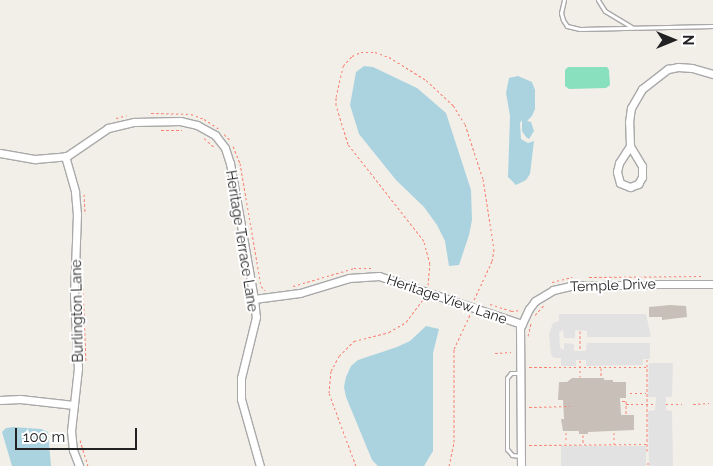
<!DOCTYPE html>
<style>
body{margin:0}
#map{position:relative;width:713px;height:466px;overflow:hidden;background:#f2efe9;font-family:Raleway,sans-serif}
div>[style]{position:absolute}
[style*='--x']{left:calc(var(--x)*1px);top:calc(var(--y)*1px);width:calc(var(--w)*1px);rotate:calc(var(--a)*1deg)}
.pitch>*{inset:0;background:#88e0be}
.parking>*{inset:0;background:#e2e2e2;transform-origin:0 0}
.water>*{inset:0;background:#aad3df}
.building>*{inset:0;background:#c7bfb8}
.path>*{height:1px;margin-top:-0.5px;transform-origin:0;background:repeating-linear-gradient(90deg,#fa8072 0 2.5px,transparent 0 5px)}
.roads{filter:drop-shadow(1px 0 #a9a9a9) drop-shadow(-1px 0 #a9a9a9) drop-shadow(0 1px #a9a9a9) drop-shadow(0 -1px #a9a9a9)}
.service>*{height:3px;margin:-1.5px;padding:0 1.5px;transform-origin:1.5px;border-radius:1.5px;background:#fff}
.minor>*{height:7px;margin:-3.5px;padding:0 3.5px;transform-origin:3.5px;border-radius:3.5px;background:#fff}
span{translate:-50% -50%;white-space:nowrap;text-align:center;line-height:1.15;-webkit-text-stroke:4px #fff;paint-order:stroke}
.street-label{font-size:14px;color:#222}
.north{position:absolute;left:648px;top:15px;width:50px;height:50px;-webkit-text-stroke:4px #fff;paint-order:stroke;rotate:90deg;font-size:14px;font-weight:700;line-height:20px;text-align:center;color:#222}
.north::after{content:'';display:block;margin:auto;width:18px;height:22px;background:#222;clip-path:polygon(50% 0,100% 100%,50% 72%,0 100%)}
.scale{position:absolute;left:15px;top:428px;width:122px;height:22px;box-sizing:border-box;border:2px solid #222;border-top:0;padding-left:6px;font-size:15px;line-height:18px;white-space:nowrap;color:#222;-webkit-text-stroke:4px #fff;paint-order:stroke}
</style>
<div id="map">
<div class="pitch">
<i style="clip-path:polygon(568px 67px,607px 67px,609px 70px,610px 85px,606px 88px,569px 89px,565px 86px,565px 70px)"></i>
</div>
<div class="parking">
<i style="clip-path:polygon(559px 314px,646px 314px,651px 337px,587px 337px,587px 331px,575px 330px,575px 338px,564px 338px,563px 330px,559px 332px,560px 348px,564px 350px,564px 343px,574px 344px,574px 351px,586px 351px,587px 343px,650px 343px,650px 359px,643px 359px,643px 365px,586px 366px,586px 360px,576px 360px,576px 366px,561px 366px,561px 358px,554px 358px,551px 355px,549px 334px,553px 323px,559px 321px)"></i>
<i style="clip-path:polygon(649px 363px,673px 363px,672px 397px,666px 397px,666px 410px,672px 411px,673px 466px,649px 466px,648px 411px,655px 410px,656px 397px,648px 397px)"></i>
<i style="left:561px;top:446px;width:85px;height:20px"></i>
</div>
<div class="water">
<i style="clip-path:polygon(364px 66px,373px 67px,417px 88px,446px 113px,471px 190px,472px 220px,469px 235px,459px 265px,449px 266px,445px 241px,437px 225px,424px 207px,396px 180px,359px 134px,350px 105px,356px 72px)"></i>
<i style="clip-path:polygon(518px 76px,532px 82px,535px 90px,535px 109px,532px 116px,527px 121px,531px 122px,534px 131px,529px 139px,526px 137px,522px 131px,522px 120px,520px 123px,521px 139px,528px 143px,534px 141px,530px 174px,526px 180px,516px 185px,508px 177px,510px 116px,506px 93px,509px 78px)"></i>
<i style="clip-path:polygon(426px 326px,439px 329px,433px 353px,433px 451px,424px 466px,378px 466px,372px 460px,346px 397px,344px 387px,346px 377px,351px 366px,358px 360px,397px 347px,410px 341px)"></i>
<i style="clip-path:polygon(13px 427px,41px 429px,48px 432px,51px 466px,12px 466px,2px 432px,6px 428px)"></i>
</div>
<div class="building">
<i style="clip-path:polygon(670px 305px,686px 306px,687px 317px,662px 320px,662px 317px,649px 317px,649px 307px)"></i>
<i style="clip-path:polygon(572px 378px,604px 378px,604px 380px,613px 380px,613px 382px,626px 382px,626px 398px,620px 398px,621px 415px,634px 415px,634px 430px,588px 432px,588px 434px,579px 434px,579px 431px,563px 431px,561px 419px,564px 419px,563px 400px,558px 400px,559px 382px,567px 382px)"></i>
</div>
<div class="path">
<i style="--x:151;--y:113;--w:40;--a:1.4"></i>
<i style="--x:191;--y:114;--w:14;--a:21"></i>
<i style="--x:204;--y:119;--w:17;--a:33"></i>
<i style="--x:116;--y:118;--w:11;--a:-15"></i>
<i style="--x:161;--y:130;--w:21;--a:0"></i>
<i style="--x:224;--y:134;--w:8;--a:45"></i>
<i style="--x:204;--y:138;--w:13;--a:42"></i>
<i style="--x:233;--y:146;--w:18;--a:68"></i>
<i style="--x:240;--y:163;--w:125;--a:80.3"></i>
<i style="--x:261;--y:286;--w:6;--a:45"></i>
<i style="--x:84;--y:194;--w:20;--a:87"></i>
<i style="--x:589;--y:277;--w:113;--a:-0.5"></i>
<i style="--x:552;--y:282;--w:21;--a:-14"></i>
<i style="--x:428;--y:285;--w:21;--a:-85"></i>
<i style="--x:430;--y:264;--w:24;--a:-105"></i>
<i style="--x:424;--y:241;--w:123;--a:-128.1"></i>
<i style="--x:348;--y:144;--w:41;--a:-107.1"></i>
<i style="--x:336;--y:105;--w:8;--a:-90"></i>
<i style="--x:336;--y:97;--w:32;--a:-77"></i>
<i style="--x:343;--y:66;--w:13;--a:-48"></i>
<i style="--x:352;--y:56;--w:10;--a:-24"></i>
<i style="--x:361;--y:52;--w:14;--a:0"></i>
<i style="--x:375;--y:52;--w:15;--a:20"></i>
<i style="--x:389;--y:57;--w:44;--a:31.9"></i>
<i style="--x:426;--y:80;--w:37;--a:43"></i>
<i style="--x:453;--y:105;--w:22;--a:58"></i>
<i style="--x:465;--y:124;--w:58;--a:71.9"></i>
<i style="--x:483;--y:179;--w:71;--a:81.1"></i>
<i style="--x:494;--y:249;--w:12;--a:99"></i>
<i style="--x:492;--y:261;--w:43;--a:114.8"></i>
<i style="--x:293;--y:286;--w:64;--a:-16.4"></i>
<i style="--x:354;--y:268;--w:20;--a:0"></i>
<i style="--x:83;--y:288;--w:74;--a:87.7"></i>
<i style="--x:490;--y:304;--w:22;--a:18"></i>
<i style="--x:511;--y:311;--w:9;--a:-6"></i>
<i style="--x:535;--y:315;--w:13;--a:-48"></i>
<i style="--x:580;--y:331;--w:18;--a:90"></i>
<i style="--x:528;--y:336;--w:13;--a:-77"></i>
<i style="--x:495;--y:353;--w:16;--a:-4"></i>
<i style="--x:647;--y:359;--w:92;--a:90"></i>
<i style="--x:580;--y:360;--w:17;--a:90"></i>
<i style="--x:529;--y:367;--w:118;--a:0"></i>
<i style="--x:601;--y:368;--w:9;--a:90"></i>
<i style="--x:630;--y:393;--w:16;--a:0"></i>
<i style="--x:622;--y:401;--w:4;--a:0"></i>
<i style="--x:626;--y:401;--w:13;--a:90"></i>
<i style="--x:626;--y:404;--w:29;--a:0"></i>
<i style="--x:666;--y:404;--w:16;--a:0"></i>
<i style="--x:693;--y:404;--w:16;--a:-4"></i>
<i style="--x:529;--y:407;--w:41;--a:-1.4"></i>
<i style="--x:566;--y:432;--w:11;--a:90"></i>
<i style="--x:614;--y:432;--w:12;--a:90"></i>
<i style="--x:583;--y:435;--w:9;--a:90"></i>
<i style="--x:80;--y:440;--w:27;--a:73"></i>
<i style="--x:529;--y:445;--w:118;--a:-0.5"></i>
<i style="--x:648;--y:462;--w:4;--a:90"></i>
<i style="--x:356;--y:466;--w:78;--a:-110.3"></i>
<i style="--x:329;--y:393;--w:22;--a:-85"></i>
<i style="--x:331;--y:371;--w:17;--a:-62"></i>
<i style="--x:339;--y:356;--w:21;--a:-45"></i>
<i style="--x:354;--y:341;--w:36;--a:-14"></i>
<i style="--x:389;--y:332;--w:20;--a:-30"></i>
<i style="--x:406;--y:322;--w:30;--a:-53"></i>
<i style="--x:449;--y:466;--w:25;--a:-78"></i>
<i style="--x:454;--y:442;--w:93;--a:-90"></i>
<i style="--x:454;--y:349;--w:38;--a:-65"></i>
</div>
<div class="roads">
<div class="service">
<i style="--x:564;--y:0;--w:13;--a:103"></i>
<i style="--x:561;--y:13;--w:7;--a:74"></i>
<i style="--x:563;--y:20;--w:7;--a:56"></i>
<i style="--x:567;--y:26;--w:13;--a:13"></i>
<i style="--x:580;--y:29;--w:133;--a:-1.3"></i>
<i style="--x:598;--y:0;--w:13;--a:58"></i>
<i style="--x:605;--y:11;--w:31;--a:31"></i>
<i style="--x:519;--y:373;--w:8;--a:180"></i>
<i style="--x:511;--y:373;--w:6;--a:129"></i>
<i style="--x:507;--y:378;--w:71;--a:90"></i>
<i style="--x:507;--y:449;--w:8;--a:50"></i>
<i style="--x:512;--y:455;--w:9;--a:6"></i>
</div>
<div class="minor">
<i style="--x:630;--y:146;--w:20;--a:123"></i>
<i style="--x:619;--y:163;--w:9;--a:103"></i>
<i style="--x:617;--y:172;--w:11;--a:75"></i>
<i style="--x:620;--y:183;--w:11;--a:22"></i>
<i style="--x:630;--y:187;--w:9;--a:-21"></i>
<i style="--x:638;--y:184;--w:8;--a:-60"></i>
<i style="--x:642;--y:177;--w:11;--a:-90"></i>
<i style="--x:642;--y:166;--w:23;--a:-121"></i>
<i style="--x:630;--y:146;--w:24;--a:-92"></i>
<i style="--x:629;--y:122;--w:14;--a:-82"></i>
<i style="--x:631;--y:108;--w:22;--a:-60"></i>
<i style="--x:642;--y:89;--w:33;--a:-38"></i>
<i style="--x:668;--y:69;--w:10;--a:-11"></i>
<i style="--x:678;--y:67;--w:14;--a:4"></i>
<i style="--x:692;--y:68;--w:22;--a:16"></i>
<i style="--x:0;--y:153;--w:36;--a:10"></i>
<i style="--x:35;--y:159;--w:32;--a:-5"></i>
<i style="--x:67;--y:156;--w:50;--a:-34.3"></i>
<i style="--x:108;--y:128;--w:27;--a:-13"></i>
<i style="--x:134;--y:122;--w:46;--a:-1.2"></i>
<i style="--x:180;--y:121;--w:17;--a:13"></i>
<i style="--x:197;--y:125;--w:21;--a:29"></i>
<i style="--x:215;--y:135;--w:16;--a:52"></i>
<i style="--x:225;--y:148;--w:16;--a:72"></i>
<i style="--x:230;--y:163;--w:138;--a:80"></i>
<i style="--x:254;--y:299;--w:18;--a:84"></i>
<i style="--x:256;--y:317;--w:63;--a:103.8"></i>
<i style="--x:241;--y:378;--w:21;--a:90"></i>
<i style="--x:241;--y:399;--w:70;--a:74.2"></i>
<i style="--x:65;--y:156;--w:37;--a:74"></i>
<i style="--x:75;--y:192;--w:22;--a:85"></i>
<i style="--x:77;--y:214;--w:81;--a:92.1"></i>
<i style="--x:74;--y:295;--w:73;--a:86.9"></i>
<i style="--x:78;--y:368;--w:63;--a:96.3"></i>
<i style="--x:71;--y:431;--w:19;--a:84"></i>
<i style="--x:73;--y:450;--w:17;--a:69"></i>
<i style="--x:254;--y:299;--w:46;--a:-7.4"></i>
<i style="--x:300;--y:293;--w:51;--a:-17"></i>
<i style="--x:349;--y:278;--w:30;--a:-4"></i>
<i style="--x:379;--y:276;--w:151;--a:18.6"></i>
<i style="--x:0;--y:400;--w:20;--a:-3"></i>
<i style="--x:20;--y:399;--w:54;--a:6.3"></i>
<i style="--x:521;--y:466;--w:138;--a:-90.4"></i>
<i style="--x:520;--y:328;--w:21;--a:-65"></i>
<i style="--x:529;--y:309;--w:10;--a:-53"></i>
<i style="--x:535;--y:301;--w:21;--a:-31"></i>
<i style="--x:553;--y:290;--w:23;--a:-13"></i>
<i style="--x:575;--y:285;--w:138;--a:-0.4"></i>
</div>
</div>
<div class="street-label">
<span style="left:242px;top:241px;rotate:81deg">Heritage Terrace Lane</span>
<span style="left:613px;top:285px;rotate:-2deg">Temple Drive</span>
<span style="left:447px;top:299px;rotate:19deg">Heritage View Lane</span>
<span style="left:77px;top:311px;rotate:-91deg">Burlington Lane</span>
</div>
<div class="north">N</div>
<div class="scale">100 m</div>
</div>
